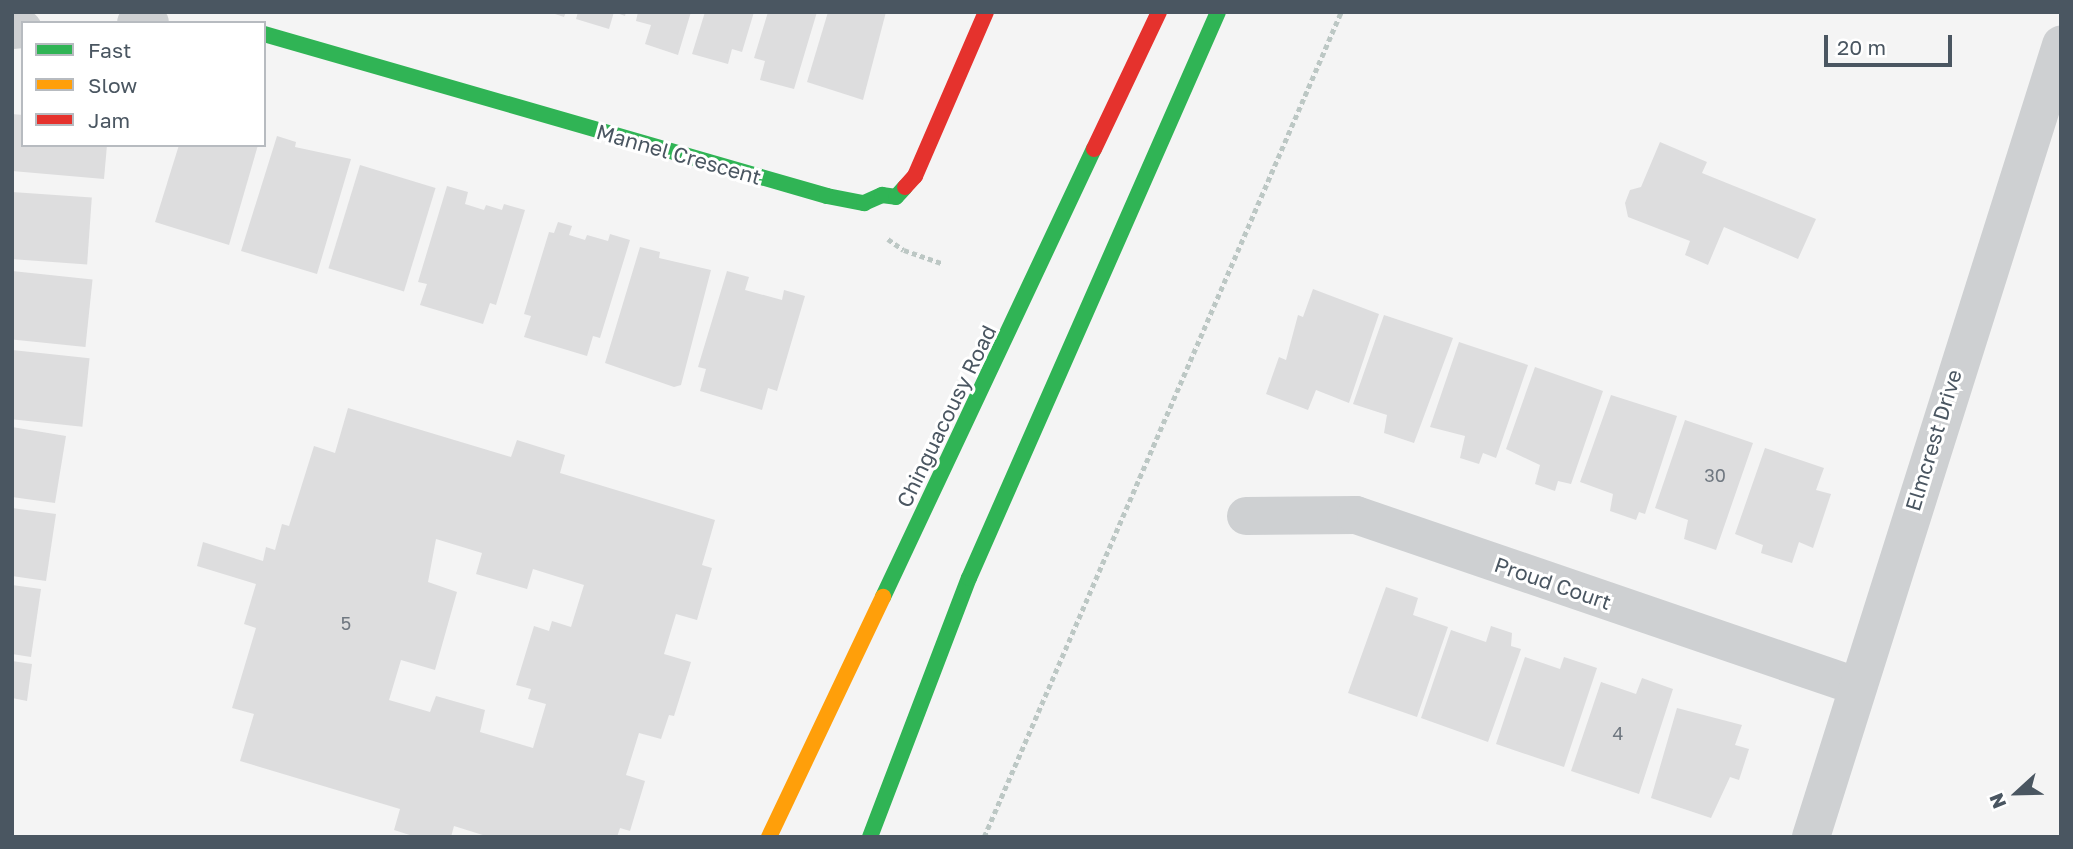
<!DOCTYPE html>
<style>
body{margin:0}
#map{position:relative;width:2073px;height:849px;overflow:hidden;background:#f4f4f4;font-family:"Golos Text",sans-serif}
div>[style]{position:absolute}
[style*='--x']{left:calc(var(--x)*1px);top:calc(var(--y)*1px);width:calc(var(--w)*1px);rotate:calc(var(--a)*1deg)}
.building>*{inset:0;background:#ddddde;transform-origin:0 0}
.path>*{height:4.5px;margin-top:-2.25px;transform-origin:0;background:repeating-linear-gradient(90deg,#bcc7c4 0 5px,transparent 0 8.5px)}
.street>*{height:38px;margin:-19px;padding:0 19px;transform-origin:19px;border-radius:19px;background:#ced0d2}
.fast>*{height:16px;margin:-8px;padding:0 8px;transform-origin:8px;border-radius:8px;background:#30b455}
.slow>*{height:16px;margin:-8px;padding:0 8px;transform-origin:8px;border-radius:8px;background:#ff9f0a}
.jam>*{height:16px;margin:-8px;padding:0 8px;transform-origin:8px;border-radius:8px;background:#e5322d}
span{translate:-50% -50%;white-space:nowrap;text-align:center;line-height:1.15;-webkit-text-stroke:6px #fff;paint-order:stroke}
.number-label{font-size:18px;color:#707881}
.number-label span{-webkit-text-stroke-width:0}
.street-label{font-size:21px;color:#4a5661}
.frame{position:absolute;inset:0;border:14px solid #4a5661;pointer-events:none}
.legend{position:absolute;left:21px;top:21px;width:245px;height:126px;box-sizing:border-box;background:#fff;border:2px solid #b7bbc0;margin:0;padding:9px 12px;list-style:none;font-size:21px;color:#4a5661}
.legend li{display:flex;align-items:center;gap:14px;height:35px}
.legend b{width:35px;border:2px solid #b7bbc0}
.north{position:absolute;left:1982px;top:758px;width:70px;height:70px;-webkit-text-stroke:5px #fff;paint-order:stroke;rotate:248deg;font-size:19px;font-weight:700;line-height:28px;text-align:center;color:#4a5661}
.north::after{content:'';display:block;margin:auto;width:24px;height:32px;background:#4a5661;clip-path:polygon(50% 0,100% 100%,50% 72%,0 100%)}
.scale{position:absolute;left:1824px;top:35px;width:128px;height:32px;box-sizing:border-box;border:4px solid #4a5661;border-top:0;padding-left:9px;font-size:21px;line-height:24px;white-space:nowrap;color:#4a5661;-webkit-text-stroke:5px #fff;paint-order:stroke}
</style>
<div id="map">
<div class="building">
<i style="clip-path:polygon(549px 12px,566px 12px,564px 17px)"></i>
<i style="clip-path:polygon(578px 12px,626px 12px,625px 16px,614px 12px,609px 29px,576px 19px)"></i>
<i style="clip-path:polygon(638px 12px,691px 12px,678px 55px,645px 44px,651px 25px,636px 21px)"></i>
<i style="clip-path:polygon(705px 12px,754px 12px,742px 52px,732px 49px,728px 64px,692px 54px)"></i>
<i style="clip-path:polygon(768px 12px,817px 12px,794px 89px,760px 80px,765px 61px,754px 58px)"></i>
<i style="clip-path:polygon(828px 12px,886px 12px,863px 100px,807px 82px)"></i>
<i style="clip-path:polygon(12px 114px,23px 115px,23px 145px,107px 145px,104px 179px,12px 171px)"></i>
<i style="clip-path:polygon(277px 136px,296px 142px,295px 147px,351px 159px,317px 274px,241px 251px)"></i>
<i style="clip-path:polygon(1660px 142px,1707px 162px,1702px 173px,1816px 219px,1798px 259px,1724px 227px,1708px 265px,1685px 255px,1690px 241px,1628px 217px,1625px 203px,1630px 190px,1641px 187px)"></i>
<i style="clip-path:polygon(179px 145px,258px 145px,229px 245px,155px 222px)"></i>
<i style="left:360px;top:165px;width:79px;height:108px;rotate:17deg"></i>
<i style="clip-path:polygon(447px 186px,468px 192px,465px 204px,484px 210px,486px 205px,502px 210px,504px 204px,525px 210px,496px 305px,490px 303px,483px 324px,420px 305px,427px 284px,418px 282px)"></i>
<i style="left:12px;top:192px;width:80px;height:67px;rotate:4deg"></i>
<i style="clip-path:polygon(558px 222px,572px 226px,569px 235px,585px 240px,587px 235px,608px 241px,610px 234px,630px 240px,600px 338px,593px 336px,587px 356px,524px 337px,531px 316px,524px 314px,549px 232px,554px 233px)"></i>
<i style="clip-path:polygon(640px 247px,660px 252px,659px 258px,711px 270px,681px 385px,674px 387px,605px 363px)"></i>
<i style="left:12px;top:271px;width:81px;height:68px;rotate:6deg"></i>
<i style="clip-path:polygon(727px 271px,749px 277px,745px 290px,782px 300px,784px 290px,805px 296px,777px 391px,768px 388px,762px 410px,700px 391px,706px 369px,698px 367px)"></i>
<i style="clip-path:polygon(1313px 289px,1379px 314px,1349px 403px,1316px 390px,1308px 410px,1266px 394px,1279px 357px,1286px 360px,1298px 315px,1303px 317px)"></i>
<i style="clip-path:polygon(1384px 315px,1453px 338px,1414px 443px,1384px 433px,1387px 415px,1353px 404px)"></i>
<i style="clip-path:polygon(1459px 342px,1528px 365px,1496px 458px,1483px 453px,1479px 464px,1460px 458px,1465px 436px,1430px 427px)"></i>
<i style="left:12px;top:350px;width:78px;height:69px;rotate:6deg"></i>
<i style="clip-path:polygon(1535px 367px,1603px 391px,1571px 484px,1558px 481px,1555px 491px,1535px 484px,1540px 465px,1506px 449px)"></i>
<i style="clip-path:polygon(1611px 395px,1677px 416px,1645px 514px,1639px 512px,1636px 520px,1610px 511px,1613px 494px,1580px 482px)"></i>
<i style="clip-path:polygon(evenodd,348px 408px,511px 457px,517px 440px,565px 455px,560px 473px,715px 520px,702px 565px,712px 568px,697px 620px,676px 614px,664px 654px,691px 662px,674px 716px,669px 715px,661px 739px,639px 733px,626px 775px,645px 781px,630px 831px,620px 828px,617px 837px,489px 837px,454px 826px,451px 837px,416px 837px,394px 830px,400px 809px,240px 761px,254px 714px,232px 708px,256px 628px,244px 624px,256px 584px,197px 566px,203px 542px,263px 561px,266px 547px,275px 550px,282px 524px,289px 526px,314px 446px,335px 453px,348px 408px,436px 539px,482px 553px,476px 574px,527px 589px,533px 569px,584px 585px,571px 627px,552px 621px,549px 631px,534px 626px,516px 685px,531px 689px,528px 699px,546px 704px,533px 748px,480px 732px,485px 710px,436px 696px,430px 712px,389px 700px,401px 660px,435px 670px,457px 592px,428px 582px,436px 539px)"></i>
<i style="clip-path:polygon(1685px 420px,1753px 443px,1716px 550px,1684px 539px,1688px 520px,1655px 508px)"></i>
<i style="clip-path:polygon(12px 427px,66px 436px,55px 503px,12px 497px)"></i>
<i style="clip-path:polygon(1765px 448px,1824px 468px,1816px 490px,1831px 494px,1813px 548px,1799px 542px,1792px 563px,1761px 553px,1763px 545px,1735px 534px)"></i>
<i style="clip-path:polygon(12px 508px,56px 514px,46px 581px,12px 576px)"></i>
<i style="clip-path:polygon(12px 585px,41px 589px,31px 657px,12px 654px)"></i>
<i style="clip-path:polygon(1386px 587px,1418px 598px,1413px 615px,1448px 627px,1417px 717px,1348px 693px)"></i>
<i style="clip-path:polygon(1491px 626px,1512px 633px,1511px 646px,1521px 649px,1488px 742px,1421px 718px,1451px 630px,1486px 642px)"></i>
<i style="clip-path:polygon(1525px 657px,1560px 669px,1564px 657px,1597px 668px,1564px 767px,1496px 744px)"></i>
<i style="clip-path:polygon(12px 661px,32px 664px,27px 701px,12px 698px)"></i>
<i style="clip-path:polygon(1642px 678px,1673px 689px,1639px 794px,1571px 771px,1601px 682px,1636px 694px)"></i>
<i style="clip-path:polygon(1677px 708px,1742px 725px,1735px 745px,1749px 749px,1739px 780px,1730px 777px,1711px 818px,1651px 798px)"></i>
</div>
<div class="path">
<i style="--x:888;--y:239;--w:19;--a:35"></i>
<i style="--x:904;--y:250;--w:42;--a:19.3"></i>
<i style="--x:984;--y:837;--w:899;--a:-66.6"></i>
</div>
<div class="street">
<i style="--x:136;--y:23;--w:14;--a:0"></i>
<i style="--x:12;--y:30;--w:11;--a:-5"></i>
<i style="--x:1246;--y:516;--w:110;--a:-0.5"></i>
<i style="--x:1356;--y:515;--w:528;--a:18.88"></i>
<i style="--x:1811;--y:837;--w:831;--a:-72.48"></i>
</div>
<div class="fast">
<i style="--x:264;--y:34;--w:586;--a:16.05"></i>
<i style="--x:827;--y:196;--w:38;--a:11"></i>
<i style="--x:864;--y:203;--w:20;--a:-24"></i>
<i style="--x:882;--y:195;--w:14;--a:8"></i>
<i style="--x:896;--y:197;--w:13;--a:-48"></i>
<i style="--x:883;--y:597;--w:495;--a:-64.8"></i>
<i style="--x:870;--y:837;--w:277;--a:-69.1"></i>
<i style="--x:969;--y:578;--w:618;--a:-66.25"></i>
</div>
<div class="slow">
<i style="--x:769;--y:837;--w:266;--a:-64.6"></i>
</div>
<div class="jam">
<i style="--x:1094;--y:149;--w:152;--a:-64.6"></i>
<i style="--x:905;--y:187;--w:15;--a:-48"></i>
<i style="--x:915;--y:176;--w:179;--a:-66.6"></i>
</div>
<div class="number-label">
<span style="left:1715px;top:475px">30</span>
<span style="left:346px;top:623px">5</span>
<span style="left:1618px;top:733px">4</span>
</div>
<div class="street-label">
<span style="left:679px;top:154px;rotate:16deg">Mannel Crescent</span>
<span style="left:946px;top:416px;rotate:-64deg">Chinguacousy Road</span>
<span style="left:1933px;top:440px;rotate:-73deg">Elmcrest Drive</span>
<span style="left:1553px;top:583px;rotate:19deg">Proud Court</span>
</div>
<div class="frame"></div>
<ul class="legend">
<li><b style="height:9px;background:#30b455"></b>Fast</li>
<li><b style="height:9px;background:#ff9f0a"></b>Slow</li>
<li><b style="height:9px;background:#e5322d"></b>Jam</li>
</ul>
<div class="north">N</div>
<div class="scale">20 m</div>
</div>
